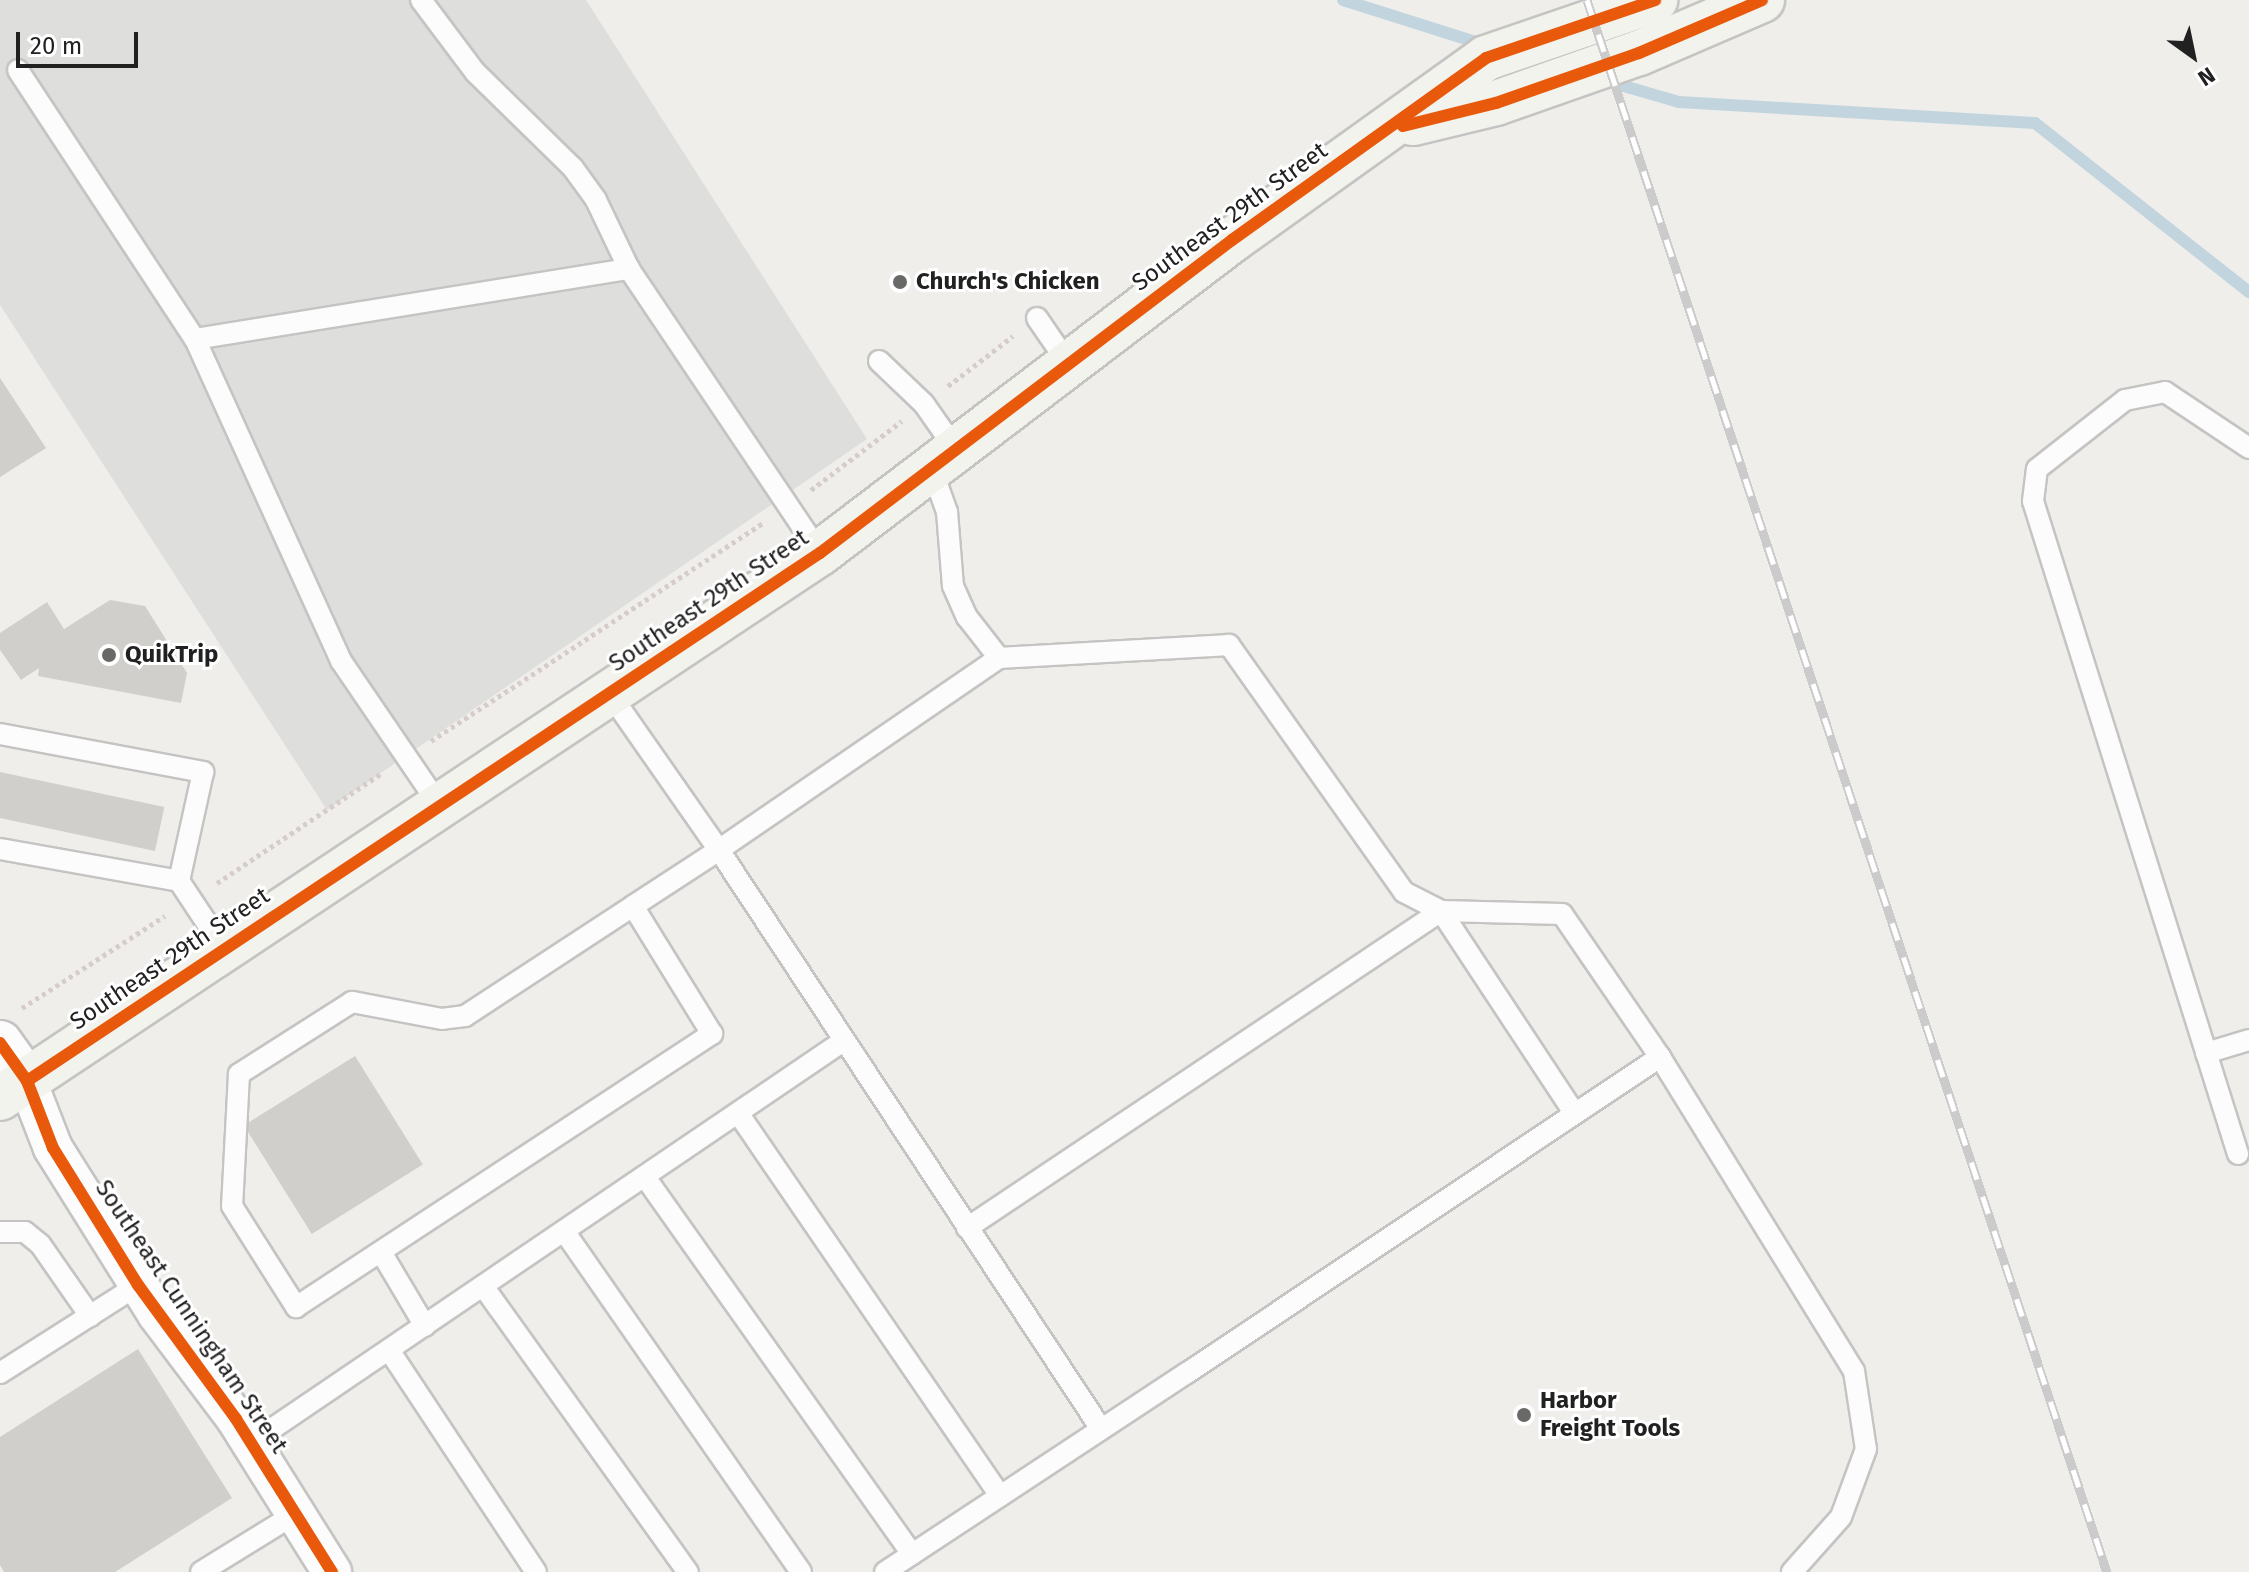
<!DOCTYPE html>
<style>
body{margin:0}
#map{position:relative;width:2249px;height:1572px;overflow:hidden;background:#efeeeb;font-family:"Fira Sans",sans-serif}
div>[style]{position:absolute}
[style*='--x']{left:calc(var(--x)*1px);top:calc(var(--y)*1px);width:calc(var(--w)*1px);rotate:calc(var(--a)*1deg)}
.residential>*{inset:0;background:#dededc}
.stream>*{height:12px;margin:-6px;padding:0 6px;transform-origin:6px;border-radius:6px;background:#c2d5de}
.building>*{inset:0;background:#d0cfcc;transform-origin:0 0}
.path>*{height:5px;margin-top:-2.5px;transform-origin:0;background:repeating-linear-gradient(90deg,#d6cdca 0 4px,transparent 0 8px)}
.roads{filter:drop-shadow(2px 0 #c5c4c3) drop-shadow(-2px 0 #c5c4c3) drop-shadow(0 2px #c5c4c3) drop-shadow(0 -2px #c5c4c3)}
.service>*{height:20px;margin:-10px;padding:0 10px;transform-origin:10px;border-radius:10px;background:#fdfcfc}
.minor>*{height:38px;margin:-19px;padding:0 19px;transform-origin:19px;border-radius:19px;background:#fdfcfc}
.tertiary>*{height:44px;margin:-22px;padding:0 22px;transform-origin:22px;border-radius:22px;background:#fdfcfc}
.secondary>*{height:44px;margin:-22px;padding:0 22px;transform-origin:22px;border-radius:22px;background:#f2f3ed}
.rail>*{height:9px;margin-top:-4.5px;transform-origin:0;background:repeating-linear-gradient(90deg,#fff 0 18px,#cbcbcb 0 36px);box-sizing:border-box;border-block:2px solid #cbcbcb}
.cycleway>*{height:12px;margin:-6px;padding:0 6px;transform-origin:6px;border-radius:6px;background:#e8590c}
.dots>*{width:22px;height:22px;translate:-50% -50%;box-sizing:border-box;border:4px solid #fff;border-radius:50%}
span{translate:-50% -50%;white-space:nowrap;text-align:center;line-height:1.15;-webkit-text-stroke:6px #fff;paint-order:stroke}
.street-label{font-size:24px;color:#212121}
.poi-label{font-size:24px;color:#212121;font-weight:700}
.left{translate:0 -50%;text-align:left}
.north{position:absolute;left:2153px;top:16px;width:80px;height:80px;-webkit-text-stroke:6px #fff;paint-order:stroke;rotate:147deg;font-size:22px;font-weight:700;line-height:32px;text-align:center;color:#212121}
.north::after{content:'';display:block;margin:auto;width:28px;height:36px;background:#212121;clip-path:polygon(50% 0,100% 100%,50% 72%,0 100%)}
.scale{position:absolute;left:16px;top:32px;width:122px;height:36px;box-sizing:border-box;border:4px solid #212121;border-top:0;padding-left:10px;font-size:24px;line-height:28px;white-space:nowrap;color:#212121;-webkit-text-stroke:6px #fff;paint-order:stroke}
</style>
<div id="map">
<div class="residential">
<i style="clip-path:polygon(0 0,586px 0,867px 439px,327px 810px,0 305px)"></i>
</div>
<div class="stream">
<i style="--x:1343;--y:0;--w:149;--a:17.6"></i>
<i style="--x:1603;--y:80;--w:79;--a:16.1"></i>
<i style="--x:1679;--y:102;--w:357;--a:3.4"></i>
<i style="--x:2035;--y:123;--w:273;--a:38.3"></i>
</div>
<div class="building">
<i style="clip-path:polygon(0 378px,46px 448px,0 477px)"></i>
<i style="clip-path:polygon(110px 600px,145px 606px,187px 673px,181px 703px,38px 676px,39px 668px,21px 680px,0 650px,0 633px,47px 602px,64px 629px)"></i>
<i style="left:0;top:772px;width:168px;height:45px;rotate:12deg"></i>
<i style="left:355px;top:1056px;width:128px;height:131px;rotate:58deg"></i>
<i style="clip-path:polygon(138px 1349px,232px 1498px,115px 1572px,4px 1572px,0 1565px,0 1437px)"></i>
</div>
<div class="path">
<i style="--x:948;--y:386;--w:82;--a:-37.6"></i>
<i style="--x:811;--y:490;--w:114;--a:-37.2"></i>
<i style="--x:431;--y:741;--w:397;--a:-33.3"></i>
<i style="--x:217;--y:883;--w:198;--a:-33.7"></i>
<i style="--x:22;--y:1008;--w:170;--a:-32.8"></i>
</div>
<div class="roads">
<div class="service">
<i style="--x:421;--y:0;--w:90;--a:53.1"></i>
<i style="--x:475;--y:72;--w:137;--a:44.4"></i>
<i style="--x:573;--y:168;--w:39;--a:54"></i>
<i style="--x:596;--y:200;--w:76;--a:64.4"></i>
<i style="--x:629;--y:269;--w:342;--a:56.1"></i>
<i style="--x:18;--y:70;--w:322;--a:56.7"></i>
<i style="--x:195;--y:339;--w:354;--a:65.6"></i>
<i style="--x:341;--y:661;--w:176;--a:55.7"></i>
<i style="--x:1037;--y:318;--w:58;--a:55.5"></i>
<i style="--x:195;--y:339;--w:440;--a:-9.2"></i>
<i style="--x:879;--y:361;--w:62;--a:43.7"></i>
<i style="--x:924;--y:404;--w:57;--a:54.9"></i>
<i style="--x:932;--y:470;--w:45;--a:70.3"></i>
<i style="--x:947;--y:512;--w:74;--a:85.4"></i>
<i style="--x:953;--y:586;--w:34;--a:66"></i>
<i style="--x:967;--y:617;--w:52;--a:52"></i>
<i style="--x:610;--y:694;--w:190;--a:55.1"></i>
<i style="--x:719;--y:850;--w:103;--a:146.9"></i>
<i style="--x:633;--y:906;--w:201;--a:146.8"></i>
<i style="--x:465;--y:1016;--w:23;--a:173"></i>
<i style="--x:442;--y:1019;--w:92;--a:-169.3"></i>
<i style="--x:352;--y:1002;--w:134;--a:147.5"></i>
<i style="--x:239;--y:1074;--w:132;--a:93"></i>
<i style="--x:232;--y:1206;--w:120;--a:57.6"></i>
<i style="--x:296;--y:1307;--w:498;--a:-33.3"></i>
<i style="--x:712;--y:1034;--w:150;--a:-121.7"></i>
<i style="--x:0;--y:734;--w:207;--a:10.6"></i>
<i style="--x:203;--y:772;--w:112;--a:102.4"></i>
<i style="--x:179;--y:881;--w:82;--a:56.5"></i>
<i style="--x:0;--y:849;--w:182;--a:10.1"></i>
<i style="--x:2206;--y:1053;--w:45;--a:-16.8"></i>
<i style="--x:1660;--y:1057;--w:369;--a:58.3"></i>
<i style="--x:1854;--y:1371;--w:79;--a:81.3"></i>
<i style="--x:1866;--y:1449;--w:72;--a:110.2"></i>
<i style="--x:1841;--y:1517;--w:74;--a:131.7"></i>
<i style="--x:738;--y:1113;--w:464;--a:55.6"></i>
<i style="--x:2238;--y:1154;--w:684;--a:-107.43"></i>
<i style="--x:2033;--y:501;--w:32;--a:-83"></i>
<i style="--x:2037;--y:469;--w:112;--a:-38.1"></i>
<i style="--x:2125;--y:400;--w:41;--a:-11.3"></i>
<i style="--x:2165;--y:392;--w:101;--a:33.7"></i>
<i style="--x:645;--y:1177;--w:462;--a:54.7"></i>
<i style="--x:967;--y:1228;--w:570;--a:-33.77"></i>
<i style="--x:1441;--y:911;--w:243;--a:56.6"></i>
<i style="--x:564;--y:1231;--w:415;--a:55.2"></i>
<i style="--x:0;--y:1232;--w:25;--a:0"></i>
<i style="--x:25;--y:1232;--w:19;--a:39"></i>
<i style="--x:40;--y:1244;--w:88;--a:55.2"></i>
<i style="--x:381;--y:1252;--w:86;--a:59.3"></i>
<i style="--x:483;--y:1286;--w:352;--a:54.4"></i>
<i style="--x:389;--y:1350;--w:266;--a:56.5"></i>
<i style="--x:0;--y:1373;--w:164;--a:-32.5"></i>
<i style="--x:251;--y:1443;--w:714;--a:-34.16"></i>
<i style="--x:201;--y:1572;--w:110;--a:-31.7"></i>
<i style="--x:885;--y:1572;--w:362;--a:-33.4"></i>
<i style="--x:1187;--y:1373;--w:569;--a:-33.75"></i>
<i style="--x:1660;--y:1057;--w:173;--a:-124.4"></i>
<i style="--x:1562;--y:914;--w:121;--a:-178.6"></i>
<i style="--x:1441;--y:911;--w:42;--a:-152.8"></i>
<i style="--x:1404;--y:892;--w:303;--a:-125.3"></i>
<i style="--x:1229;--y:645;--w:230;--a:176.8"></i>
<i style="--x:999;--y:658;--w:340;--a:145.6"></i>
<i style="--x:719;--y:850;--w:694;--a:56.58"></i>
</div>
<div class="minor">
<i style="--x:27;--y:1081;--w:72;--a:68.8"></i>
<i style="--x:53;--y:1148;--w:196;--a:57.9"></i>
<i style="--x:157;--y:1314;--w:131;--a:53"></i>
<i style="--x:236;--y:1419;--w:181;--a:57.9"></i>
</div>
<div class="tertiary">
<i style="--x:0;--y:1043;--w:47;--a:54.6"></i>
</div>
<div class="secondary">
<i style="--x:1413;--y:123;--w:85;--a:-13.5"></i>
<i style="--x:1496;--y:103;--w:151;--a:-19.3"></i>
<i style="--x:1639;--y:53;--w:134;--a:-23.3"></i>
<i style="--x:0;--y:1098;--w:985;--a:-33.61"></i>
<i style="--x:820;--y:553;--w:517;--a:-37.22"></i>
<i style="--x:1232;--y:240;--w:312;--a:-35.6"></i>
<i style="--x:1486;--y:58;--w:179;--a:-18.9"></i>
</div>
</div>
<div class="rail">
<i style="--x:1587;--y:0;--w:1656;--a:71.7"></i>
</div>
<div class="cycleway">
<i style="--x:1403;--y:126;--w:96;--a:-13.9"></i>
<i style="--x:1496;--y:103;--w:151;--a:-19.3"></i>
<i style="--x:1639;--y:53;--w:134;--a:-23.3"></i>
<i style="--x:0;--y:1043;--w:47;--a:54.6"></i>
<i style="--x:27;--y:1081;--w:72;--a:68.8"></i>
<i style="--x:53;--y:1148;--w:161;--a:58.2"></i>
<i style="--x:138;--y:1285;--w:166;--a:53.8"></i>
<i style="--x:236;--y:1419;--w:181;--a:57.9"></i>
<i style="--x:27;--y:1081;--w:953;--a:-33.66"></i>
<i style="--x:820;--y:553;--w:517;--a:-37.22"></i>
<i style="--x:1232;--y:240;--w:312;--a:-35.6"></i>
<i style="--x:1486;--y:58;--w:179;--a:-18.9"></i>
</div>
<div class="dots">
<i style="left:900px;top:282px;background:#696968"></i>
<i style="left:109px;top:655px;background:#696968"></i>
<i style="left:1524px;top:1415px;background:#696968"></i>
</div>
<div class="street-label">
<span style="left:1230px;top:217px;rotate:-36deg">Southeast 29th Street</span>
<span style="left:709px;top:601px;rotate:-34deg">Southeast 29th Street</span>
<span style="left:170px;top:959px;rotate:-34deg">Southeast 29th Street</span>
<span style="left:191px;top:1317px;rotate:56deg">Southeast Cunningham Street</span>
</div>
<div class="poi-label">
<span class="left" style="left:916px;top:282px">Church's Chicken</span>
<span class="left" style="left:125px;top:655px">QuikTrip</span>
<span class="left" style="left:1540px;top:1415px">Harbor<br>Freight Tools</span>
</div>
<div class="north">N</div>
<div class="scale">20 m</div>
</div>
